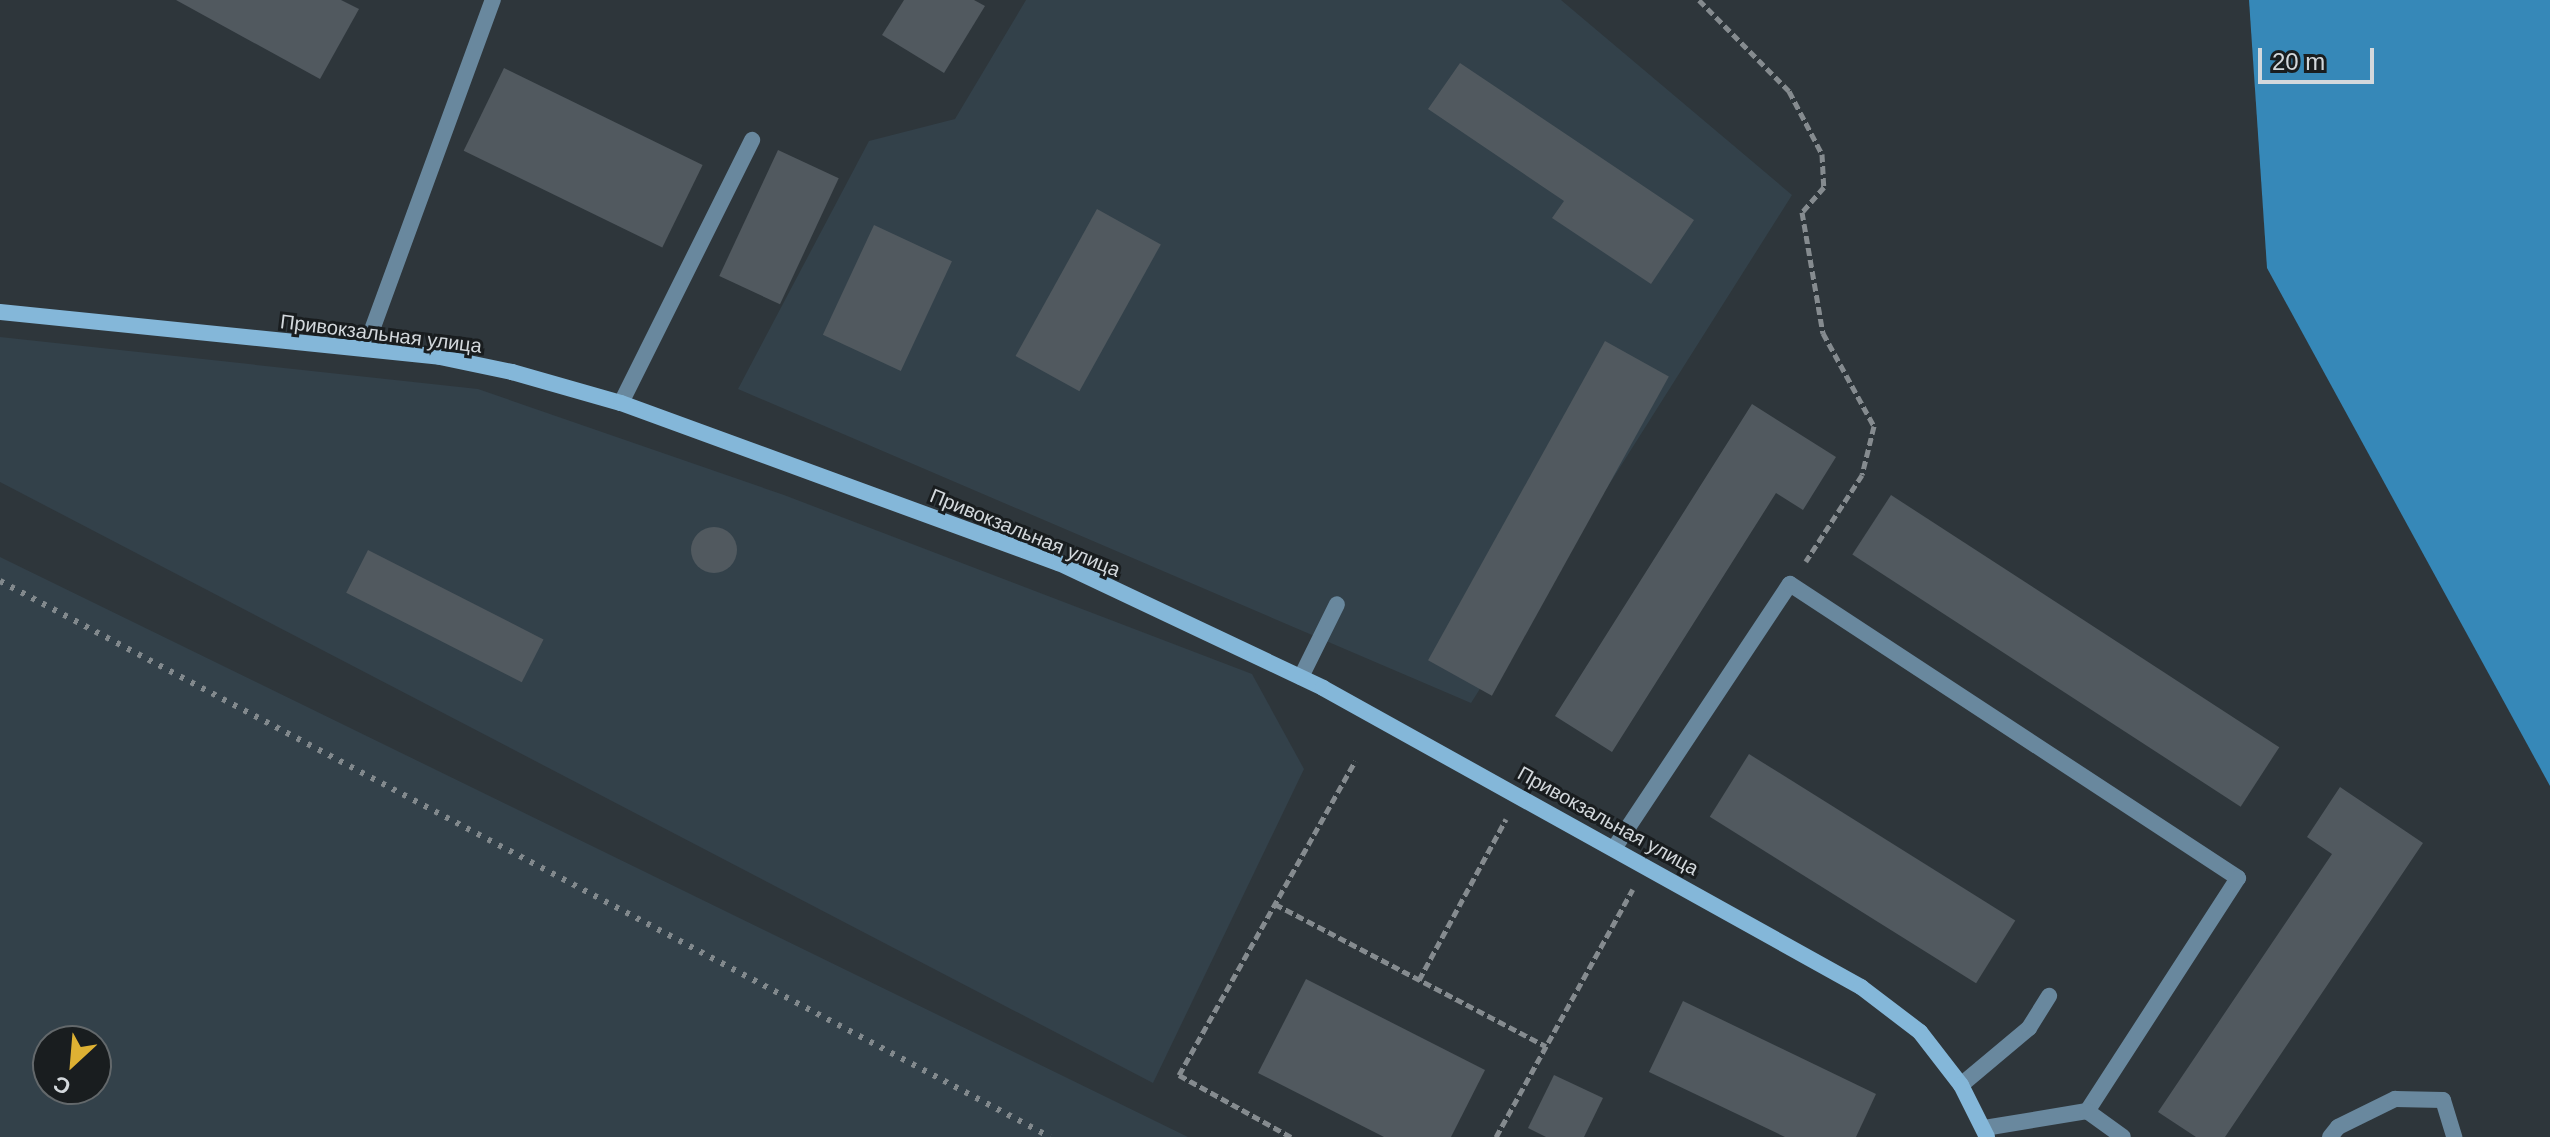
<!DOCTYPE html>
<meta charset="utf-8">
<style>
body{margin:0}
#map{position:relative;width:2550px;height:1137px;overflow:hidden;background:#2e363b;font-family:Helvetica,sans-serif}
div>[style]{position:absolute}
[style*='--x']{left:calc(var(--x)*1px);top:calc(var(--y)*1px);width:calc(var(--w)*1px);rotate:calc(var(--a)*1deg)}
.built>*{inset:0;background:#33414a}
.water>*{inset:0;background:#3688b8}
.building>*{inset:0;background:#51595f;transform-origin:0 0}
.round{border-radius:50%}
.path>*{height:5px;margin-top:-2.5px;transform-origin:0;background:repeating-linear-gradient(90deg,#858b8f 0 8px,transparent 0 12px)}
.service>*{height:16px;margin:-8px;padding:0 8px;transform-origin:8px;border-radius:8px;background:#69889e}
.minor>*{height:16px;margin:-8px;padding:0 8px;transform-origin:8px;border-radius:8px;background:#69889e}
.secondary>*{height:16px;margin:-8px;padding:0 8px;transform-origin:8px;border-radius:8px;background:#84b7d9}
.rail>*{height:6px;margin-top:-3px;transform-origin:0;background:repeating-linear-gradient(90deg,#82898d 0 4px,transparent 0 12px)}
span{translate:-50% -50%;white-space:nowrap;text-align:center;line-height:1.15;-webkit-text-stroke:6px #191d1f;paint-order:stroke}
.street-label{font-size:20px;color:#d3d8dc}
.north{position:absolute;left:32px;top:1025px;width:80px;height:80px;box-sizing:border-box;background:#191d1f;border:2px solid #63686b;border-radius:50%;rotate:206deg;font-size:22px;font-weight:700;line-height:32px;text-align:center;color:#d3d8dc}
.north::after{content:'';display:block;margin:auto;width:28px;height:36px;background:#deb133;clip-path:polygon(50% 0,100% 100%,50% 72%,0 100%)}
.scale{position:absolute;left:2258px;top:48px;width:116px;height:36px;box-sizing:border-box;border:4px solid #d3d8dc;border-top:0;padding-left:10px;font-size:24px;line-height:28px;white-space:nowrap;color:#d3d8dc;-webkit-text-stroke:6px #191d1f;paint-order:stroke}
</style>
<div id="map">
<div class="built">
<i style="clip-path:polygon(1026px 0,1561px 0,1792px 195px,1471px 703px,738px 389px,869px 141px,955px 119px)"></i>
<i style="clip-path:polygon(0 337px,478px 389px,784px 495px,1252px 674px,1304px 769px,1153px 1083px,0 482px)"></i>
<i style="clip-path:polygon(evenodd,0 557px,1188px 1137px,0 1137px,0 557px,48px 1041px,96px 1041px,96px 1089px,48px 1089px,48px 1041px)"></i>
</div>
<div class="water">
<i style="clip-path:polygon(2249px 0,2550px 0,2550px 786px,2267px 268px)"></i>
</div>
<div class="building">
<i style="clip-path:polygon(176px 0,341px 0,359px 9px,320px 79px)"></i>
<i style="clip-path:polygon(904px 0,974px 0,985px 6px,944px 73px,882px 35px)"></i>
<i style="clip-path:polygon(1460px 63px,1694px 220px,1651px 284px,1552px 218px,1564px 201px,1428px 109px)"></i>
<i style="left:504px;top:68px;width:221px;height:92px;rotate:26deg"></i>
<i style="left:778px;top:150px;width:67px;height:139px;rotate:25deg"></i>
<i style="left:1097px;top:209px;width:73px;height:168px;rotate:29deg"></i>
<i style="left:874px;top:225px;width:86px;height:121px;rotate:25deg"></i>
<i style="left:1605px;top:341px;width:73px;height:365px;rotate:29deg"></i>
<i style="clip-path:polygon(1752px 404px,1836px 457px,1803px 510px,1776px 493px,1612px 752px,1555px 716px)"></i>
<i style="left:1891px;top:495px;width:463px;height:71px;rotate:33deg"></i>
<i class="round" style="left:691px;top:527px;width:46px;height:46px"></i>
<i style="left:368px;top:550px;width:197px;height:48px;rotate:27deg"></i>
<i style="left:1749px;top:754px;width:314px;height:74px;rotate:32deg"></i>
<i style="clip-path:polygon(2340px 787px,2423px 843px,2225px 1137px,2196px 1137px,2158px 1112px,2332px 854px,2307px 837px)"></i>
<i style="clip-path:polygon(1306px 979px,1485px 1070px,1451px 1137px,1384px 1137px,1258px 1073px)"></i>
<i style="clip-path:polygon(1683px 1001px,1876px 1094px,1856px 1137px,1785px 1137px,1649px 1072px)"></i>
<i style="clip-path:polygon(1554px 1075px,1603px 1098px,1584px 1137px,1546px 1137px,1528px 1128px)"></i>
</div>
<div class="path">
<i style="--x:1699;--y:0;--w:128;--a:45.3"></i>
<i style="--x:1789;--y:91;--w:71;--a:62.4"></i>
<i style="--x:1822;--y:154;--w:33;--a:87"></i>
<i style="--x:1824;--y:187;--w:33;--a:131"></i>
<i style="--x:1802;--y:212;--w:123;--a:80.2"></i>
<i style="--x:1823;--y:333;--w:106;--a:61.3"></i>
<i style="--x:1874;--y:426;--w:50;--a:103.8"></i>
<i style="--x:1862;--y:475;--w:103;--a:123.1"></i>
<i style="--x:1275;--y:904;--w:306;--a:27.7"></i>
<i style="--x:1419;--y:980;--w:183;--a:-61.6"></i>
<i style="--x:1291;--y:1137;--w:128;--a:-151"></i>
<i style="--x:1179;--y:1075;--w:360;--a:-60.7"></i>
<i style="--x:1496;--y:1137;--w:283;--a:-61.1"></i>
</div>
<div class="service">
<i style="--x:621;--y:403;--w:294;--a:-63.5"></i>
<i style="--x:1301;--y:677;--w:81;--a:-63.7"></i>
<i style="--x:1615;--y:847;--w:316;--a:-56.4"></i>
<i style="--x:1790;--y:584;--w:536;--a:33.27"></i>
<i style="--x:2238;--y:878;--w:278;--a:122.9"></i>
<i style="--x:2087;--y:1111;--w:104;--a:170.6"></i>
<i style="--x:1961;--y:1085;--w:89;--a:-40"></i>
<i style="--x:2029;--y:1028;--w:38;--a:-58"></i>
<i style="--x:2087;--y:1111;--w:44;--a:35.8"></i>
<i style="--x:2330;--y:1137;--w:13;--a:-51"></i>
<i style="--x:2338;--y:1127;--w:64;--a:-26.2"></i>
<i style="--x:2395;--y:1099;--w:48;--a:1.2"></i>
<i style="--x:2443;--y:1100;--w:39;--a:73"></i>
</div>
<div class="minor">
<i style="--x:365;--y:349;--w:372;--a:-69.9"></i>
</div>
<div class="secondary">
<i style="--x:0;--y:312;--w:442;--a:5.8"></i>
<i style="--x:440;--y:357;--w:74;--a:11.8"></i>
<i style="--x:512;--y:372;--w:113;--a:15.9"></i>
<i style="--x:621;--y:403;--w:466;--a:20.1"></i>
<i style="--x:1059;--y:563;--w:292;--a:25.3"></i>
<i style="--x:1323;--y:688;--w:616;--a:29.06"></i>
<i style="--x:1861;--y:987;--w:74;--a:37.3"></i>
<i style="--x:1920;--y:1032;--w:67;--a:52.3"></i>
<i style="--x:1961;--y:1085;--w:58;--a:63.4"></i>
</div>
<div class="rail">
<i style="--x:0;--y:581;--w:1188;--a:27.9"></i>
</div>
<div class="street-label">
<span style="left:381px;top:334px;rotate:7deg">Привокзальная улица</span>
<span style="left:1025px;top:533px;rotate:22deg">Привокзальная улица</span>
<span style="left:1608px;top:821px;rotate:29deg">Привокзальная улица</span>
</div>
<div class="north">С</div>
<div class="scale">20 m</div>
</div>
